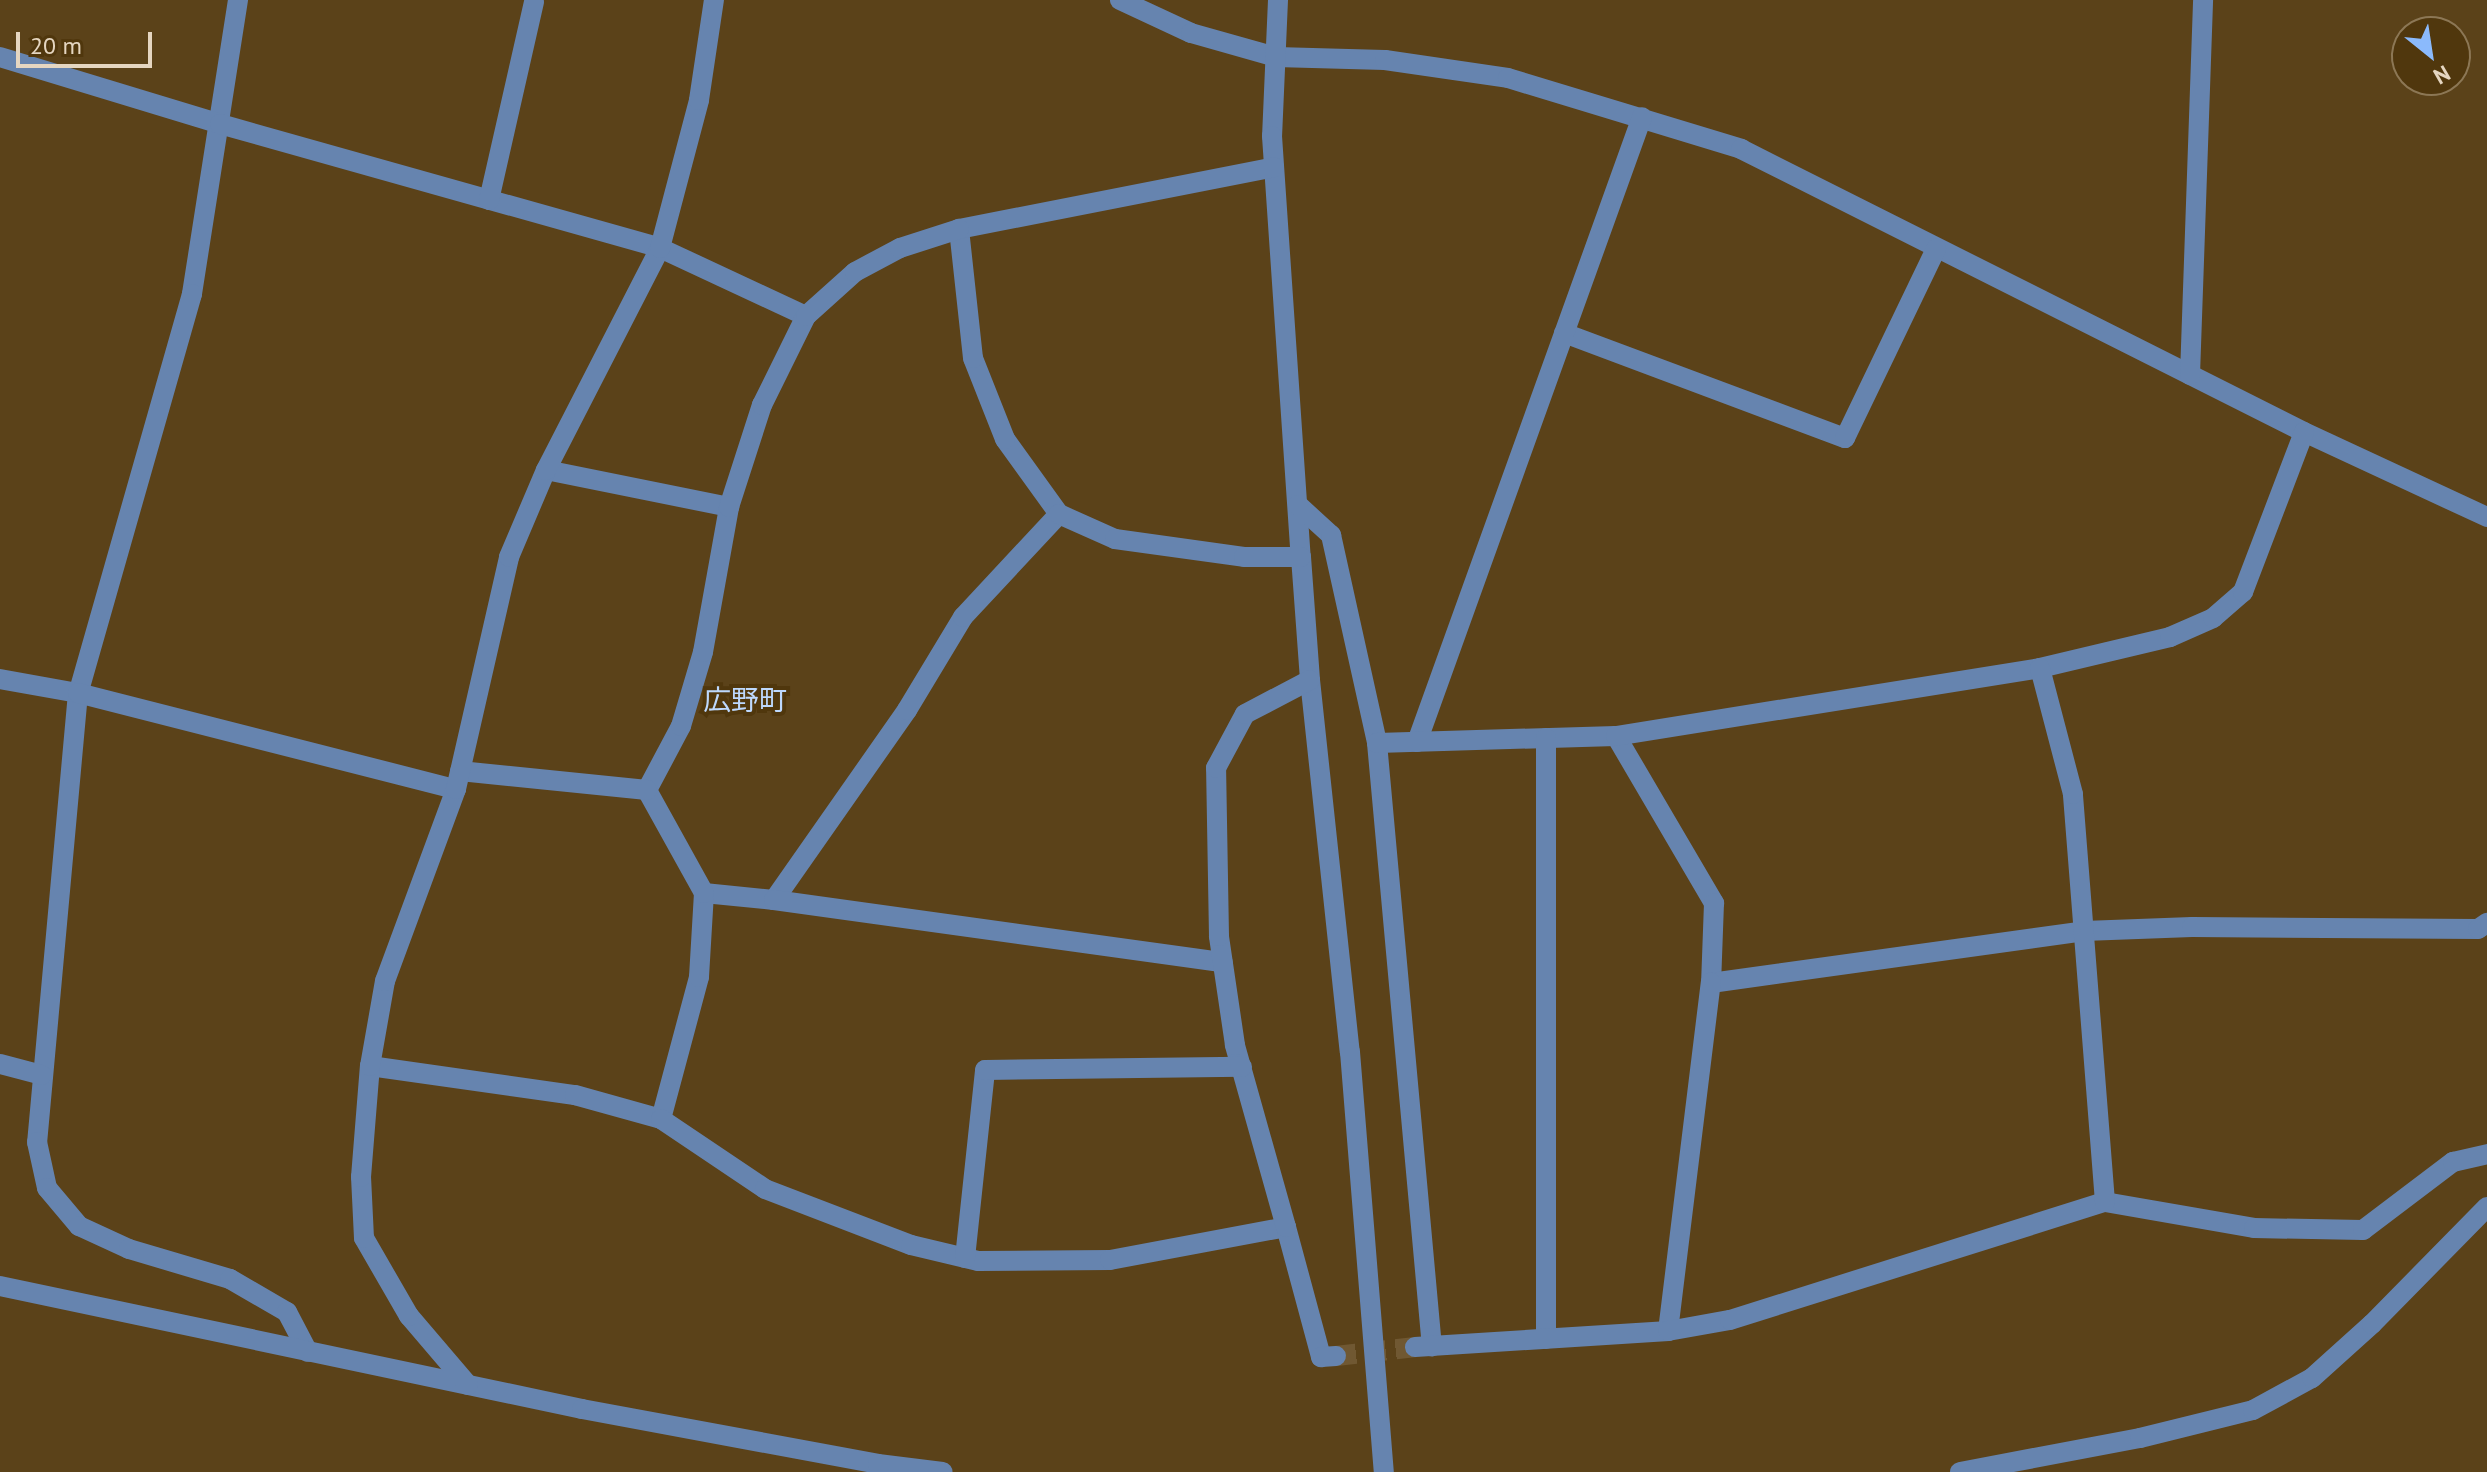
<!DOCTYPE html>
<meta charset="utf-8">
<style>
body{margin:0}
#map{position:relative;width:2487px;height:1472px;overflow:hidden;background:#5b4219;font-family:"PT Sans","Noto Sans JP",sans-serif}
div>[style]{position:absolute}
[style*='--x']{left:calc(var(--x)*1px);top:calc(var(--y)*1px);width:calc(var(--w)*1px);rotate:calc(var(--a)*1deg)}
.minor-tunnel>*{height:20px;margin-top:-10px;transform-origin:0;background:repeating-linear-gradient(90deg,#705832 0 20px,transparent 0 30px)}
.minor>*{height:20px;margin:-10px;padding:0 10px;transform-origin:10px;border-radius:10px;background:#6684af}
span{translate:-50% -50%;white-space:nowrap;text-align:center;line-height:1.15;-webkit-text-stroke:8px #50370d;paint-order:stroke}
.quarter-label{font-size:28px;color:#bdd8fd}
.north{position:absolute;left:2391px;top:16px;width:80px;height:80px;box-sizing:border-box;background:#50370d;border:2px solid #8c7755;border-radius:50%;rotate:150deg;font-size:22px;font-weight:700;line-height:32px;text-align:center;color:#e5d6c1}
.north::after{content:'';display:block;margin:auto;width:28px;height:36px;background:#8bbafc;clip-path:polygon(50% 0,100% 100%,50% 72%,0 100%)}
.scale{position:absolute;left:16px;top:32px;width:136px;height:36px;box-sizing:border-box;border:4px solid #e5d6c1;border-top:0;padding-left:10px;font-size:24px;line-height:28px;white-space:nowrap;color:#e5d6c1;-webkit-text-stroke:6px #50370d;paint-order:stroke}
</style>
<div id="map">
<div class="minor-tunnel">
<i style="--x:1336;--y:1356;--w:80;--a:-6.5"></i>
</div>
<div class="minor">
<i style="--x:238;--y:0;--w:298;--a:98.9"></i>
<i style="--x:192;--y:294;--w:415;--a:105.9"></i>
<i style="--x:78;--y:693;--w:451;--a:95.2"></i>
<i style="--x:37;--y:1142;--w:47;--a:77.7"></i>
<i style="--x:47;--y:1188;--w:50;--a:49.9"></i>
<i style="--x:79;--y:1226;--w:55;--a:24.7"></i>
<i style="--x:129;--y:1249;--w:105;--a:16.5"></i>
<i style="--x:230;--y:1279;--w:66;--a:30.1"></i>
<i style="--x:287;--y:1312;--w:45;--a:62.3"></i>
<i style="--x:1120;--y:0;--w:78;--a:24.9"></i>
<i style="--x:1191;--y:33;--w:88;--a:15.8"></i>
<i style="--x:1276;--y:57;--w:109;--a:1.6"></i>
<i style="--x:1385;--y:60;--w:124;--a:8.3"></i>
<i style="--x:1508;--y:78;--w:244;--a:16.9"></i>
<i style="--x:1741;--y:149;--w:630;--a:26.69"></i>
<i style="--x:2304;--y:432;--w:202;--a:24.9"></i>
<i style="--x:1278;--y:0;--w:136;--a:92.5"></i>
<i style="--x:1272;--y:136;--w:422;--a:86.1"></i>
<i style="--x:1301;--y:557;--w:123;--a:85.8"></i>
<i style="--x:1310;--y:680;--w:374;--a:83.9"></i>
<i style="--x:1350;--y:1052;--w:421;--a:85.4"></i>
<i style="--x:0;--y:57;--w:230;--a:16.9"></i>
<i style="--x:220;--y:124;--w:457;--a:15.7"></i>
<i style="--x:660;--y:248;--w:161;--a:25"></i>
<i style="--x:489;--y:200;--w:203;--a:-77.2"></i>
<i style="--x:1564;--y:333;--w:300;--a:20.5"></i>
<i style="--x:1845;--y:438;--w:210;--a:-64.3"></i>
<i style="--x:2190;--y:375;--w:375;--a:-88"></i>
<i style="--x:546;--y:470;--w:187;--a:11.4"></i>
<i style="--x:1298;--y:505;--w:45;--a:42.3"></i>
<i style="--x:1331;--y:535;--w:213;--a:77.5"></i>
<i style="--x:1377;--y:743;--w:606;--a:84.8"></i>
<i style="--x:1059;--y:514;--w:92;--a:-125.8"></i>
<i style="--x:1005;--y:439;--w:87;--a:-111.6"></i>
<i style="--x:973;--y:358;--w:130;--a:-96.2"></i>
<i style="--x:959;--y:229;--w:321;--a:-11.1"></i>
<i style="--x:0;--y:679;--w:79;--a:10.2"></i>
<i style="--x:78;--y:693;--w:390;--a:14.3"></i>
<i style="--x:1616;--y:736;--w:194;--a:59.6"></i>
<i style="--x:1714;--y:903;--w:80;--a:92.1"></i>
<i style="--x:1711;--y:983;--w:377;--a:-7.9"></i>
<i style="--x:2084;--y:931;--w:108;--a:-2.1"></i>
<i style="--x:2192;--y:927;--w:286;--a:0.4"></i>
<i style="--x:2478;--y:929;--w:11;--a:-34"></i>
<i style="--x:1417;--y:742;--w:664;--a:-70.2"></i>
<i style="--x:1377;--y:743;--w:239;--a:-1.7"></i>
<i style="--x:1616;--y:736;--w:429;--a:-9.1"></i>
<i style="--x:2040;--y:668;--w:134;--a:-13.4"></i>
<i style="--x:2170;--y:637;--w:47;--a:-23.8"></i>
<i style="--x:2213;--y:618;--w:40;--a:-41"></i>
<i style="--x:2243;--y:592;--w:171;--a:-69.1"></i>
<i style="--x:647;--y:790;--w:72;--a:-62"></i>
<i style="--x:681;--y:726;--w:77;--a:-73.4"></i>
<i style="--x:703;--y:652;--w:147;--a:-79.8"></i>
<i style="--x:729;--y:507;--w:107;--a:-72.1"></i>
<i style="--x:762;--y:405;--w:99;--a:-63.7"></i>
<i style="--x:806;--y:316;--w:66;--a:-41.9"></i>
<i style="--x:855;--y:272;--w:51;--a:-28.1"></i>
<i style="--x:900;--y:248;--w:62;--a:-17.9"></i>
<i style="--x:704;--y:893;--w:70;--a:5.7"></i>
<i style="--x:774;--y:900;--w:232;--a:-55"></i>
<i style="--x:907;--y:710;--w:109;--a:-58.9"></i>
<i style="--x:963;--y:617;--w:141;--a:-47"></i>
<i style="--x:1059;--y:514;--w:61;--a:24.1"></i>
<i style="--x:1115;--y:539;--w:130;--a:7.9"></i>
<i style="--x:1244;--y:557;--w:57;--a:0"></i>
<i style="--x:774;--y:900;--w:453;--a:7.9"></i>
<i style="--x:0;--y:1064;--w:43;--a:14.7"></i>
<i style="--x:370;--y:1066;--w:207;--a:8.1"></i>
<i style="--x:575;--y:1095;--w:89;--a:15.6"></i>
<i style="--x:661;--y:1119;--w:147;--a:-75"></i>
<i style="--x:699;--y:977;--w:84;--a:-86.6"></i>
<i style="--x:704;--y:893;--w:118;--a:-119"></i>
<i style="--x:647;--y:790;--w:188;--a:-174.2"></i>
<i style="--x:661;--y:1119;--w:125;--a:33.9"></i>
<i style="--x:765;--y:1189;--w:156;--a:21"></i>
<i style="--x:911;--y:1245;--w:69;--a:13.4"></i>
<i style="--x:978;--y:1261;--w:132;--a:-0.4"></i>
<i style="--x:1110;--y:1260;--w:179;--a:-10.6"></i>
<i style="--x:1286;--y:1227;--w:135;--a:74.9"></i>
<i style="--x:1321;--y:1357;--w:15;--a:-4"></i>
<i style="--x:2105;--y:1202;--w:151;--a:9.9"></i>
<i style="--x:2254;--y:1228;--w:109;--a:1.1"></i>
<i style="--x:2363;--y:1230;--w:113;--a:-37.1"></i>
<i style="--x:2453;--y:1162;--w:35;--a:-13"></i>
<i style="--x:1286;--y:1227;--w:189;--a:-105.7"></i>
<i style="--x:1235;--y:1045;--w:110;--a:-98.4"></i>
<i style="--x:1219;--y:936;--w:168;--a:-91"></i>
<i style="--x:1216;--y:768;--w:61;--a:-61.8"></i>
<i style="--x:1245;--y:714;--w:73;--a:-27.6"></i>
<i style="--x:965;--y:1258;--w:189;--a:-83.9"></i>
<i style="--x:985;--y:1070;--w:257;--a:-0.7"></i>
<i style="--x:0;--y:1286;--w:595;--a:11.93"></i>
<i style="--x:582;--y:1409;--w:301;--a:10.5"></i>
<i style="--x:878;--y:1464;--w:65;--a:7"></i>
<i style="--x:1668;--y:1331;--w:351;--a:-83"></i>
<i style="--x:1546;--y:1339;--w:601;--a:-90"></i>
<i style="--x:1415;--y:1347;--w:254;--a:-3.6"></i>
<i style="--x:1668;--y:1331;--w:63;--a:-10.1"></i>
<i style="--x:1730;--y:1320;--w:393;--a:-17.5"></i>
<i style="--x:2105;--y:1202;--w:409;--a:-94.5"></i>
<i style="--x:2073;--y:794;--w:130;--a:-104.7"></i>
<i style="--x:468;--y:1385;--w:91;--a:-130.5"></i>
<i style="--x:409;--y:1316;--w:90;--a:-120"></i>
<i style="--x:364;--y:1238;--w:61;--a:-92.8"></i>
<i style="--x:361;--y:1177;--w:111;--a:-85.4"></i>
<i style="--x:370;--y:1066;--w:86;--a:-80"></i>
<i style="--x:385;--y:981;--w:205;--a:-69.7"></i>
<i style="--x:456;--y:789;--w:238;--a:-77.1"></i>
<i style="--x:509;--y:557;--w:95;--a:-67"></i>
<i style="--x:546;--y:470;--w:250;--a:-62.8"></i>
<i style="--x:660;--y:248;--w:153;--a:-75.2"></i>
<i style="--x:699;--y:100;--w:101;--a:-81.5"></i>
<i style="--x:1960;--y:1472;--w:183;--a:-10.7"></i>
<i style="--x:2140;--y:1438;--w:116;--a:-13.9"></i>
<i style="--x:2253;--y:1410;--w:67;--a:-28.5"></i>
<i style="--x:2312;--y:1378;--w:81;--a:-42"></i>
<i style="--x:2372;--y:1324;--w:164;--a:-45.5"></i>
</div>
<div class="quarter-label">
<span style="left:745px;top:700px">広野町</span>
</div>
<div class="north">N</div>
<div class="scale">20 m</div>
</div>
